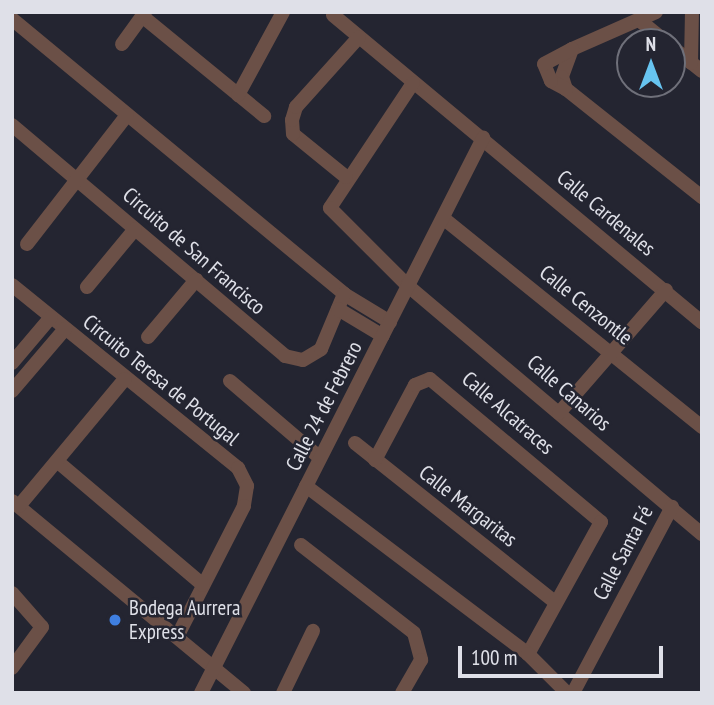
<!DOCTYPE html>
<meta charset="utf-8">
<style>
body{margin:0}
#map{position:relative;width:714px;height:705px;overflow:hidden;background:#242531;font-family:"PT Sans Narrow",sans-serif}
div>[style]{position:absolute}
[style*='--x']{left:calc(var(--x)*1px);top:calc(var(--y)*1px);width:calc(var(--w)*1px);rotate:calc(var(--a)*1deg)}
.minor>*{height:14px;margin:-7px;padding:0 7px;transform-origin:7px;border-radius:7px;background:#6b5047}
.dots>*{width:19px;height:19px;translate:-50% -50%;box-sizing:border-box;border:4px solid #242531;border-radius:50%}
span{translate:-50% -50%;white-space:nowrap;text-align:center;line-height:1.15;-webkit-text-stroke:5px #242531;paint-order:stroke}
.street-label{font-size:21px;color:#dfe0e8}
.poi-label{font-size:21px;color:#dfe0e8}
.left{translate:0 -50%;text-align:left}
.frame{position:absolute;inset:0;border:14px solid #dfe0e8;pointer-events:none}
.north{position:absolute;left:616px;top:28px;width:70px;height:70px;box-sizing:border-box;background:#242531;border:2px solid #6f707a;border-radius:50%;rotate:0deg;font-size:19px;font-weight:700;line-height:28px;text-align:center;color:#dfe0e8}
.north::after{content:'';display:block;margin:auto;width:24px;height:32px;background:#67c4f0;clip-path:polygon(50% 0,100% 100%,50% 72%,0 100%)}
.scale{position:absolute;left:458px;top:646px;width:205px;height:32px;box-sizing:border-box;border:4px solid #dfe0e8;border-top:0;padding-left:9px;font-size:21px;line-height:24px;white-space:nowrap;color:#dfe0e8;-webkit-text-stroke:5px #242531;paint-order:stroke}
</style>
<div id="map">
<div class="minor">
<i style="--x:656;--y:12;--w:92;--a:156.2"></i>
<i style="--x:572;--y:49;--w:30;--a:110"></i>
<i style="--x:562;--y:77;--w:13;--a:72"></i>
<i style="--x:566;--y:89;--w:174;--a:38.5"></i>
<i style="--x:333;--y:15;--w:480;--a:39.8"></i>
<i style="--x:142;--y:16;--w:158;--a:39.3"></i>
<i style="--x:12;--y:19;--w:431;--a:39.6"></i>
<i style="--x:344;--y:294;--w:54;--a:31.3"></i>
<i style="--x:639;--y:20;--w:35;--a:39"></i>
<i style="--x:122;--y:44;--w:39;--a:-54"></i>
<i style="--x:672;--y:47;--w:38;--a:39"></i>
<i style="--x:691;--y:63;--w:51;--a:-88.9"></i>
<i style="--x:413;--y:83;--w:150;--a:123.6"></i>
<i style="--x:330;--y:208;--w:109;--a:45"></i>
<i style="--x:407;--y:285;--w:386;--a:40.2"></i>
<i style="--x:566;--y:89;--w:17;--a:-152"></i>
<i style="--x:551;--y:81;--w:18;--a:-112"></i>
<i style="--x:544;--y:64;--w:32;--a:-28"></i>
<i style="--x:238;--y:95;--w:94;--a:-61.5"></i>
<i style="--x:12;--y:125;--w:358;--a:40.2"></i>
<i style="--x:285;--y:356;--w:18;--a:13"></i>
<i style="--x:303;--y:360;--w:21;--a:-31"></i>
<i style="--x:321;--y:349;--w:60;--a:-67.3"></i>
<i style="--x:346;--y:177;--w:68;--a:-140.9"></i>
<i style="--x:293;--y:134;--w:14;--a:-94"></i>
<i style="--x:292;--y:120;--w:14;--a:-73"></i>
<i style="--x:296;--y:107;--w:94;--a:-48"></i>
<i style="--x:443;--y:218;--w:333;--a:38.9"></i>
<i style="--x:27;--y:244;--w:163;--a:-52.2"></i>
<i style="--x:12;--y:285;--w:291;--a:39"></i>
<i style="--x:238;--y:468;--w:20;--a:63"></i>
<i style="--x:247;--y:486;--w:20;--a:99"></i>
<i style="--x:244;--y:506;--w:147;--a:117.1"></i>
<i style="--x:87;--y:287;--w:75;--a:-50.4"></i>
<i style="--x:338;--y:309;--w:52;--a:31"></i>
<i style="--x:148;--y:337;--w:75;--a:-49.9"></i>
<i style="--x:12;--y:363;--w:60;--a:-49.7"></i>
<i style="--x:230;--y:381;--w:118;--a:40.5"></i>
<i style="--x:12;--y:391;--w:82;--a:-49.5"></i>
<i style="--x:559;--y:413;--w:163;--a:-49"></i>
<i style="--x:355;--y:443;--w:256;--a:38.5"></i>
<i style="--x:375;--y:460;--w:85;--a:-61.9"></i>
<i style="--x:415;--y:385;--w:16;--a:-22"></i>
<i style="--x:430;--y:379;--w:223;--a:39.9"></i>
<i style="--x:601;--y:522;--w:151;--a:118.9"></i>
<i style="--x:58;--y:462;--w:190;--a:40.3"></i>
<i style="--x:306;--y:486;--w:278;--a:37.1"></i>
<i style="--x:528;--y:654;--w:55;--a:45"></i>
<i style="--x:12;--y:501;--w:301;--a:39.6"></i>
<i style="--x:19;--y:506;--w:165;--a:-50.2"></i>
<i style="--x:301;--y:545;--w:143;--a:37.9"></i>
<i style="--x:414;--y:633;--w:28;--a:75"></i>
<i style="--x:421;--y:660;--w:38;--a:120"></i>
<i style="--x:12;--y:593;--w:45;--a:48.6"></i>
<i style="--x:42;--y:627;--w:51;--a:126.2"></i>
<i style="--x:201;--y:693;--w:623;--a:-63.06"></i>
<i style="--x:283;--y:693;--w:69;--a:-64.2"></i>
<i style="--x:573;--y:693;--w:211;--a:-62"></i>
</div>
<div class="dots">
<i style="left:115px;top:620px;background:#3f7fe0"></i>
</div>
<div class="street-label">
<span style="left:606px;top:213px;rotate:40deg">Calle Cardenales</span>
<span style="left:194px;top:251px;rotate:41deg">Circuito de San Francisco</span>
<span style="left:586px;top:305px;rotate:39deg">Calle Cenzontle</span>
<span style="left:161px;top:380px;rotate:39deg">Circuito Teresa de Portugal</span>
<span style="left:569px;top:393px;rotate:41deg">Calle Canarios</span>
<span style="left:324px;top:406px;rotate:-63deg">Calle 24 de Febrero</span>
<span style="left:508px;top:413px;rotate:41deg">Calle Alcatraces</span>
<span style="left:468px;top:506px;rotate:38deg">Calle Margaritas</span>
<span style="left:623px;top:553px;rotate:-62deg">Calle Santa Fé</span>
</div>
<div class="poi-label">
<span class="left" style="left:129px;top:620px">Bodega Aurrera<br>Express</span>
</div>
<div class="frame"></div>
<div class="north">N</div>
<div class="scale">100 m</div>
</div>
